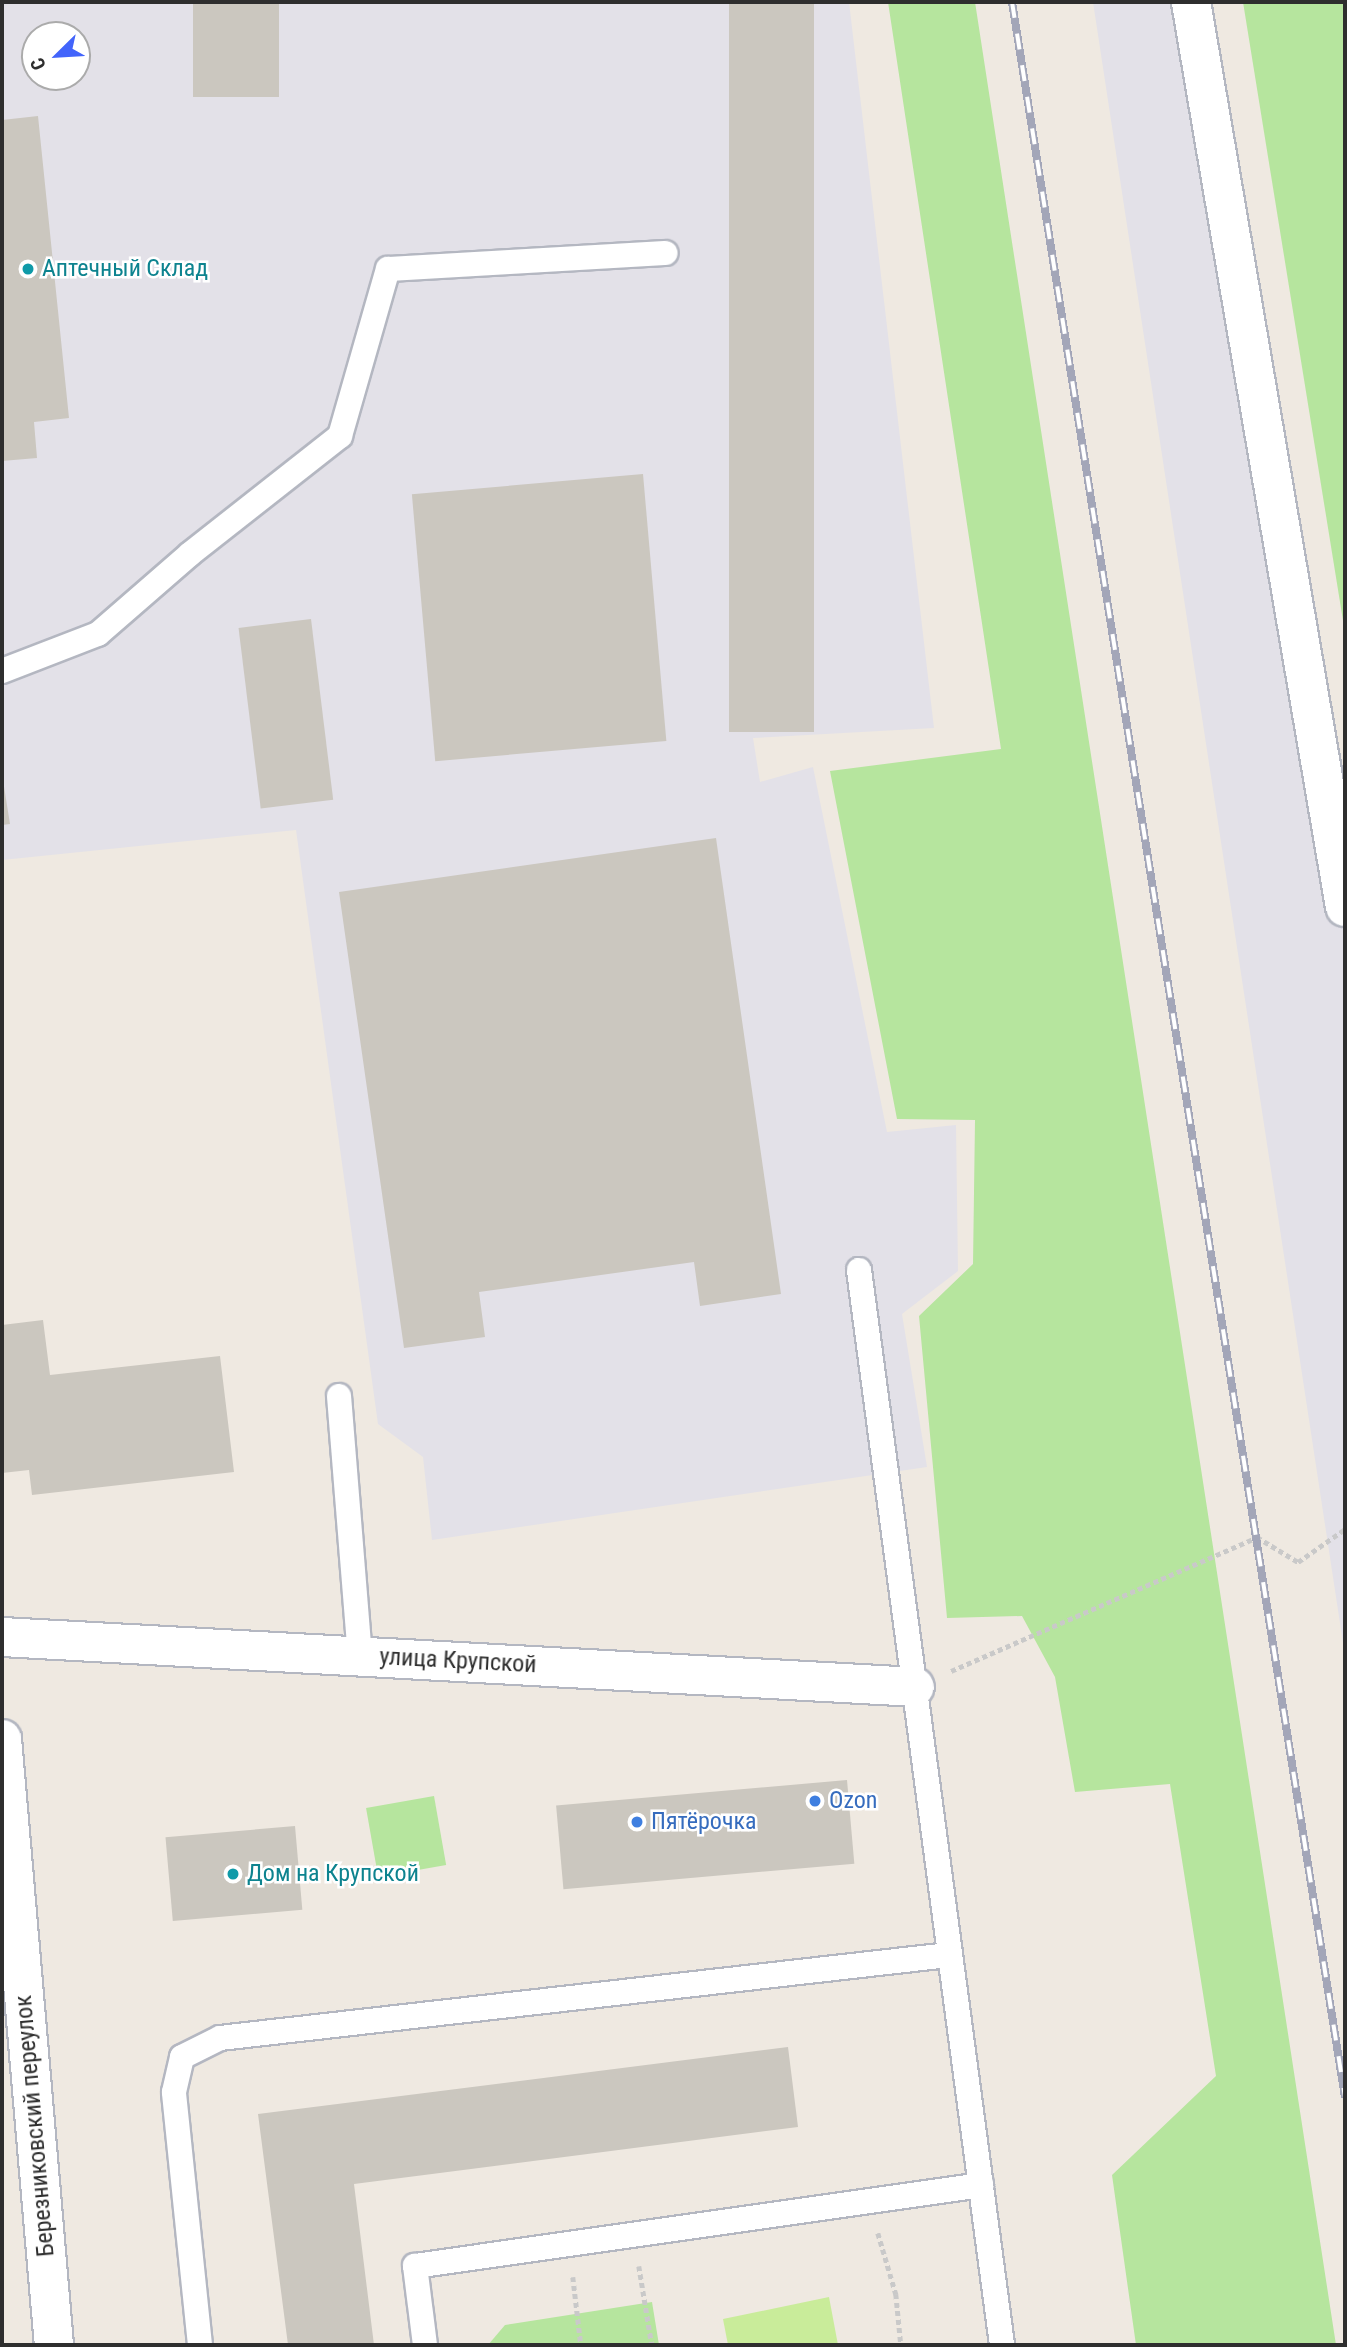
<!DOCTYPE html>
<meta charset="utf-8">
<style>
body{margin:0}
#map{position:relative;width:1347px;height:2347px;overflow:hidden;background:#efe9e1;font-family:"Roboto Condensed",sans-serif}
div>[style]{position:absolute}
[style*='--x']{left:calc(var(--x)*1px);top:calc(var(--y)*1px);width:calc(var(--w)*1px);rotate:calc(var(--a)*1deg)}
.industrial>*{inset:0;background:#e3e1e8}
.green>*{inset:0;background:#b6e59e;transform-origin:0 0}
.pitch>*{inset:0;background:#c9ec9a}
.building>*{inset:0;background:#cbc7bf;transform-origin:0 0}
.path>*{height:4.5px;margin-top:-2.25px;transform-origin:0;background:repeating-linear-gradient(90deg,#c9c9c9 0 5px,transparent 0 8.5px)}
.roads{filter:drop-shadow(2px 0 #b4b7c1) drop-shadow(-2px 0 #b4b7c1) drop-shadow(0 2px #b4b7c1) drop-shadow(0 -2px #b4b7c1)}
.lane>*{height:24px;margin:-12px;padding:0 12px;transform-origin:12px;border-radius:12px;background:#fff}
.street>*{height:38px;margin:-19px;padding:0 19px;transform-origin:19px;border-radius:19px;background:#fff}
.rail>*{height:8px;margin-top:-4px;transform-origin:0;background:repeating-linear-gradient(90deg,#fff 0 16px,#a3a6b8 0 32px);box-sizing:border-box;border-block:2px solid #a3a6b8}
.dots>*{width:19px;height:19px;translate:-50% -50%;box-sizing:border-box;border:4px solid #fff;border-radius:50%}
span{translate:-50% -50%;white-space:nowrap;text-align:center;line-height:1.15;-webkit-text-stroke:5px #fff;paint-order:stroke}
.culture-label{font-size:24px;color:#0d838f}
.left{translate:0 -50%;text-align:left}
.street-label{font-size:24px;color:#2e2e2e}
.shop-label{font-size:24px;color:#366cbe}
.frame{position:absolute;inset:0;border:4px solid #2e2e2e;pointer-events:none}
.north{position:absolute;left:21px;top:21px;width:70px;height:70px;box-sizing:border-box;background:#fff;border:2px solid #ababab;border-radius:50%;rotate:246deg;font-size:19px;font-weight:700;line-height:28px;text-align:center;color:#2e2e2e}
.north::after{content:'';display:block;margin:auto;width:24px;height:32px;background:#4264fb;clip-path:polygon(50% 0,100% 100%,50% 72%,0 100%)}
</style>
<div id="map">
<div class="industrial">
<i style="clip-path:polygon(evenodd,2px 2px,849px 2px,934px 728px,753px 738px,760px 782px,813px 767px,887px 1132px,956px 1125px,958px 1271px,902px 1314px,927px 1467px,432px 1540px,423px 1457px,378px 1424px,296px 830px,2px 860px,2px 2px,35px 35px,77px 35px,77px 77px,35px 77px,35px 35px)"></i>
<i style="clip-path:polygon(1093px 2px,1205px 2px,1345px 909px,1345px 1656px)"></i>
</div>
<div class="green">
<i style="clip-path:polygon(888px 2px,975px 2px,1336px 2345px,1136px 2345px,1112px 2175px,1216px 2076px,1170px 1784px,1075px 1792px,1055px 1677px,1022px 1616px,947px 1618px,919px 1316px,973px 1264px,975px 1120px,897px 1119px,830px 771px,1001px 749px)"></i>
<i style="clip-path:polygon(1243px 2px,1345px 2px,1345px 633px)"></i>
<i style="left:434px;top:1796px;width:70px;height:69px;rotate:80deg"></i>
<i style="clip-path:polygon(652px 2302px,659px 2345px,488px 2345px,505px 2325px)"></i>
</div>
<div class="pitch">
<i style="clip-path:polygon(829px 2297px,838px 2345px,728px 2345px,723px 2319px)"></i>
</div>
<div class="building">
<i style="left:193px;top:2px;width:86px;height:95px"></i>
<i style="left:729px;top:2px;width:85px;height:730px"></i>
<i style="clip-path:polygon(38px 116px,69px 418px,34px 422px,37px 458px,2px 461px,2px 120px)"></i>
<i style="left:643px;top:474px;width:268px;height:232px;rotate:85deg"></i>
<i style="left:311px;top:619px;width:182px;height:73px;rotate:83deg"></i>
<i style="clip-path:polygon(2px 774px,10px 824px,2px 825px)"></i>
<i style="clip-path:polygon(716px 838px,781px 1294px,700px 1306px,694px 1262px,479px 1292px,485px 1337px,404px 1348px,339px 892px)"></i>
<i style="clip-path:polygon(43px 1320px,50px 1375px,220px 1356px,234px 1472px,32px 1495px,29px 1470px,2px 1473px,2px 1325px)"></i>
<i style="left:847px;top:1780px;width:84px;height:292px;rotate:85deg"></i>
<i style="left:295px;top:1826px;width:84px;height:130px;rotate:85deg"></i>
<i style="clip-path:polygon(788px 2047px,798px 2127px,354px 2184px,374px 2345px,288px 2345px,258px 2114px)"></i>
</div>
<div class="path">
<i style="--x:951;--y:1671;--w:334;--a:-23.6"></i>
<i style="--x:1257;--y:1537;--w:48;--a:31.4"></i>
<i style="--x:1298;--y:1562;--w:57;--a:-35.1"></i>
<i style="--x:878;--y:2233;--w:64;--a:73.6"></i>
<i style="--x:896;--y:2294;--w:51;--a:84.4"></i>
<i style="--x:639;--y:2266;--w:80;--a:80.7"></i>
<i style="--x:573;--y:2277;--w:68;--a:83.3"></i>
</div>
<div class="roads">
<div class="lane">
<i style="--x:2;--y:671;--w:103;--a:-21.1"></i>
<i style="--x:98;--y:634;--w:122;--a:-41"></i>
<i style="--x:190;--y:554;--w:191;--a:-38.2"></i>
<i style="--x:340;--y:436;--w:174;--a:-74"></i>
<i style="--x:388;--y:269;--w:278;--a:-3.3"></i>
<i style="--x:859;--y:1270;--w:1084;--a:82.42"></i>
<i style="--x:339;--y:1396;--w:261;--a:85.4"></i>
<i style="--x:200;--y:2345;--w:254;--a:-95.9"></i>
<i style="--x:174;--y:2092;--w:36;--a:-77"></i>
<i style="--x:182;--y:2057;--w:42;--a:-26.6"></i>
<i style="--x:220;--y:2038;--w:733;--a:-6.5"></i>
<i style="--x:425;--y:2345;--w:80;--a:-97.2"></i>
<i style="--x:415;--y:2266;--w:572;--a:-8.14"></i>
</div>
<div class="street">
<i style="--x:1191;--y:2;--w:918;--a:80.34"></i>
<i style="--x:2;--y:1637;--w:914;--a:3.13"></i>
<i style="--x:2;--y:1739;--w:608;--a:85.1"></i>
</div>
</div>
<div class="rail">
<i style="--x:1012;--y:2;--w:2122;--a:80.97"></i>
</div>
<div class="dots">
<i style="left:28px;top:269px;background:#0f9aa8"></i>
<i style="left:815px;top:1801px;background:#3f7fe0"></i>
<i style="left:637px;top:1822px;background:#3f7fe0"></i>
<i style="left:233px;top:1874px;background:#0f9aa8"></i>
</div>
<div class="culture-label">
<span class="left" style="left:42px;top:269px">Аптечный Склад</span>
<span class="left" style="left:247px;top:1874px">Дом на Крупской</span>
</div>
<div class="street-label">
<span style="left:458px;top:1661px;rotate:3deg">улица Крупской</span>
<span style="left:35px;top:2126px;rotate:-95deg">Березниковский переулок</span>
</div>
<div class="shop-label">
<span class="left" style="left:829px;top:1801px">Ozon</span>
<span class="left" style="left:651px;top:1822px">Пятёрочка</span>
</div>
<div class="frame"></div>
<div class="north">С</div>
</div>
